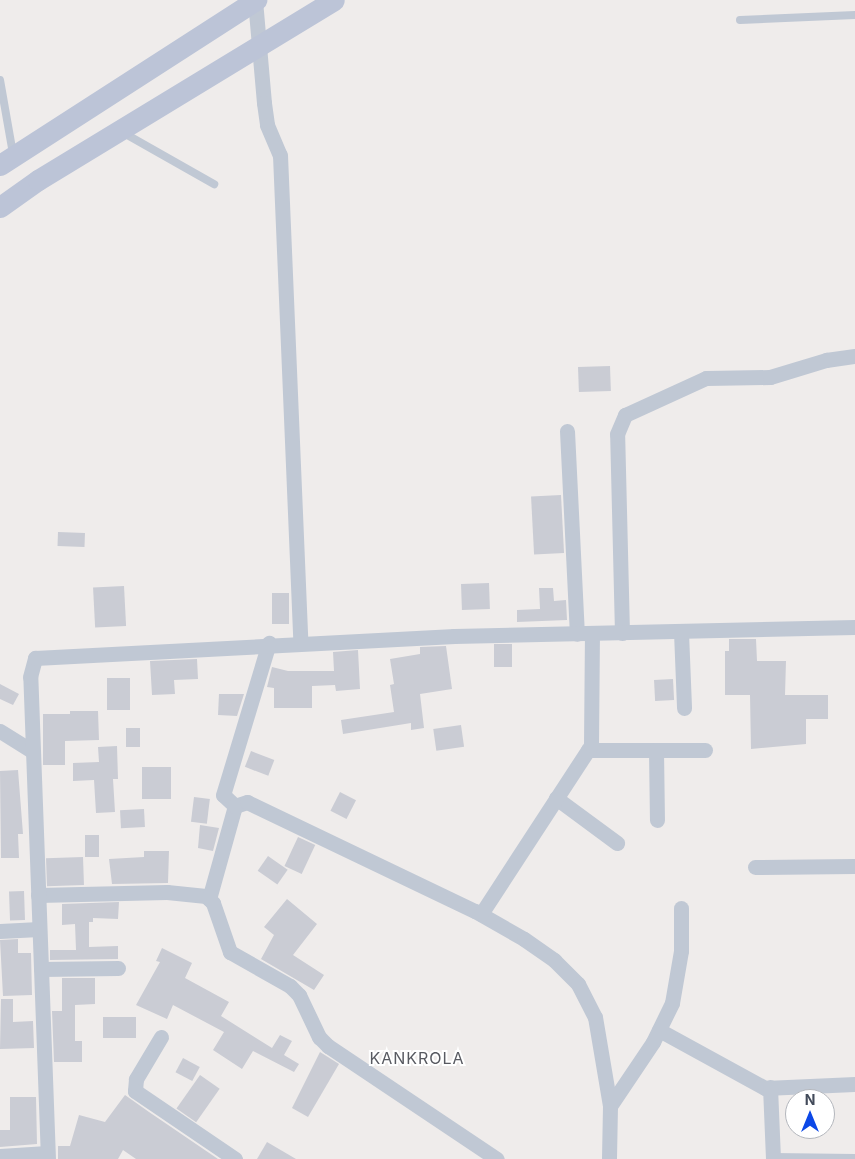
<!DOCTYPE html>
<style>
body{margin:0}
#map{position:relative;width:855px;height:1159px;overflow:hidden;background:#efeceb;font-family:Inter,sans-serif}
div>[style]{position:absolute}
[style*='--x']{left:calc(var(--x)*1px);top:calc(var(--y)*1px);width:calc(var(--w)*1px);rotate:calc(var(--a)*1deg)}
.building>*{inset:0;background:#caccd4;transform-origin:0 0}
.lane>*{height:8px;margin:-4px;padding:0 4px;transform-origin:4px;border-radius:4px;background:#c0c8d4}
.street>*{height:15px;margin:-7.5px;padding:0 7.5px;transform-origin:7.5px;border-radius:7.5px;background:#c0c8d4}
.secondary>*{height:21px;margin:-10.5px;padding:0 10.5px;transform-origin:10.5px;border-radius:10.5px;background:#bcc4d7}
span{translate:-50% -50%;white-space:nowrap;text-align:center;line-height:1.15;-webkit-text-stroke:4px #fff;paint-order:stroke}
.quarter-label{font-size:16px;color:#585a61;letter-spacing:1px}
.north{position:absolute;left:785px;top:1089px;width:50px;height:50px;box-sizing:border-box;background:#fff;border:1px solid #b4b7bd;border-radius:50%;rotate:0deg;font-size:14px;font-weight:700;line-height:20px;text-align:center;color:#434b5a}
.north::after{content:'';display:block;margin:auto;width:18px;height:22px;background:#0c48e7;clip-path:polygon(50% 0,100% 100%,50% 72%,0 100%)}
</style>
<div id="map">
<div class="building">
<i style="left:610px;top:366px;width:25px;height:32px;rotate:88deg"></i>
<i style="left:561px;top:495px;width:58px;height:30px;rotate:87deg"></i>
<i style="left:58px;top:532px;width:27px;height:14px;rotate:2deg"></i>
<i style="left:489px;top:583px;width:26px;height:28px;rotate:88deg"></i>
<i style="left:124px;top:586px;width:40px;height:31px;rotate:87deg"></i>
<i style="clip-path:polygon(539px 588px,553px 588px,554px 601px,566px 600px,567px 620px,517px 622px,517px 610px,540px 609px)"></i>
<i style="left:272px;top:593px;width:17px;height:31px"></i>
<i style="clip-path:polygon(729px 639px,756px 639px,757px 661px,786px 661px,785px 695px,828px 695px,828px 719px,806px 719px,806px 744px,751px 749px,750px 695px,725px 695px,725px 651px,729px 651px)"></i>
<i style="left:494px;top:644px;width:18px;height:23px"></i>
<i style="clip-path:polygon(446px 646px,452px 689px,420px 694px,424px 728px,411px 730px,411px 723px,343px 734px,341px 720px,394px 712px,390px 685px,394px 684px,390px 659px,420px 654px,420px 647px)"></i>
<i style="clip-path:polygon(358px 650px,360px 689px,336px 691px,335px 685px,312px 686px,312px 708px,274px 708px,274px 688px,267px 687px,272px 667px,288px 671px,334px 671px,333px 652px)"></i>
<i style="clip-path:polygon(197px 659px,198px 679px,174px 680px,175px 694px,152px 695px,150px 661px)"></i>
<i style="left:107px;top:678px;width:23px;height:32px"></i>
<i style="left:673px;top:679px;width:21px;height:19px;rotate:87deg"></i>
<i style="clip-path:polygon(0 684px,19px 694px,13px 705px,0 699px)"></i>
<i style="clip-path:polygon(219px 694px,244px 694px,237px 716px,218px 715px)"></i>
<i style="clip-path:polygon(70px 711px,98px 711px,99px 740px,65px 741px,65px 765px,43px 765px,43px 714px,70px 714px)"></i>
<i style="left:461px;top:725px;width:22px;height:28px;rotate:82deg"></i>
<i style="left:126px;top:728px;width:14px;height:19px"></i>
<i style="clip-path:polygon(117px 746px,118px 779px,113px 779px,115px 812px,96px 813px,94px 780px,73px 781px,73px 763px,99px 762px,98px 747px)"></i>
<i style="left:251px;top:751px;width:25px;height:17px;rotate:21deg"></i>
<i style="left:142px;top:767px;width:29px;height:32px"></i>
<i style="clip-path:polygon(18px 770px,23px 834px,18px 834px,19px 858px,1px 858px,0 771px)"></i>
<i style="left:340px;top:792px;width:18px;height:21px;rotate:27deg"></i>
<i style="left:194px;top:797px;width:16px;height:25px;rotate:7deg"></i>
<i style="left:144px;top:809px;width:18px;height:24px;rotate:87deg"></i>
<i style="clip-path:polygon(200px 825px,219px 828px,213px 851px,198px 848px)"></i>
<i style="left:85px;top:835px;width:14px;height:22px"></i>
<i style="left:298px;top:837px;width:19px;height:32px;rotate:25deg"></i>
<i style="clip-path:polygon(144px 851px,169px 851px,168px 883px,112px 884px,109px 859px,144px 857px)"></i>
<i style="left:268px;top:856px;width:24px;height:18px;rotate:35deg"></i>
<i style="left:83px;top:857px;width:28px;height:37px;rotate:88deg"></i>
<i style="left:24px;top:891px;width:29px;height:15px;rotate:88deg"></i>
<i style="clip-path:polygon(287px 899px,317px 924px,293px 955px,324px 975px,314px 990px,261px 959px,274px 935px,264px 927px)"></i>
<i style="clip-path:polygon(119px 902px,118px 919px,93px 918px,93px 922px,89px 922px,89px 947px,118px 946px,118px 959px,50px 960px,50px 950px,76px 950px,75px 924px,62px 925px,62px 904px)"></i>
<i style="clip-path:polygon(18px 939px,18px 953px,31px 953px,32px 995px,3px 996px,0 940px)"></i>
<i style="clip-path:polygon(162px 948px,192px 963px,185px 978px,229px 1002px,221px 1016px,272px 1048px,280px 1035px,292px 1041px,284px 1055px,299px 1064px,294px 1072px,253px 1051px,242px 1069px,213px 1050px,224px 1032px,173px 1005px,167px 1019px,136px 1005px,160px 962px,156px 961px)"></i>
<i style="clip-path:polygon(62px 978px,95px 978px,95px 1004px,75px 1005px,75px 1041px,82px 1041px,82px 1062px,54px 1062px,52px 1011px,62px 1011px)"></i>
<i style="clip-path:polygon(1px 999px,13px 999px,13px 1022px,33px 1021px,34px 1048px,0 1049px)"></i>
<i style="left:103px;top:1017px;width:33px;height:21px"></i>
<i style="clip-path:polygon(320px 1052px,339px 1064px,308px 1117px,292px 1108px)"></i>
<i style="left:183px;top:1058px;width:19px;height:16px;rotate:28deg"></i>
<i style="left:200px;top:1075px;width:24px;height:41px;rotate:35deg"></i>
<i style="clip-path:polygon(125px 1095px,149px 1112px,218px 1159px,136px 1159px,123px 1150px,118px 1159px,58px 1159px,58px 1146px,70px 1146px,79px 1115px,105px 1122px)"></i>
<i style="clip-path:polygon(10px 1097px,36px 1097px,37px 1144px,0 1147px,0 1130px,10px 1130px)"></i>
<i style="clip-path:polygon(267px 1142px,296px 1159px,257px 1159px)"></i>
</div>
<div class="lane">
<i style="--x:740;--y:20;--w:115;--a:-2.5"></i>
<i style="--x:0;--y:80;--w:75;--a:80"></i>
<i style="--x:122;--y:132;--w:106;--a:29.5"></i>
<i style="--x:773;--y:1157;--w:82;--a:0.7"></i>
</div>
<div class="street">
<i style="--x:255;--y:0;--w:103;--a:85"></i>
<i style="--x:264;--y:103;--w:22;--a:82"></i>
<i style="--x:267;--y:125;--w:33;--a:67"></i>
<i style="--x:280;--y:155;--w:486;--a:87.6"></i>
<i style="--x:567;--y:431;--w:203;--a:87.2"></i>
<i style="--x:681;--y:632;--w:76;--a:87.7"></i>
<i style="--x:622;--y:633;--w:199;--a:-91.4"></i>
<i style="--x:617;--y:434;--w:21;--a:-67"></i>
<i style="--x:625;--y:415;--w:89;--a:-24.6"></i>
<i style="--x:706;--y:378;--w:64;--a:-0.9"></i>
<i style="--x:770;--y:377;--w:59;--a:-16.9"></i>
<i style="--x:826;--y:360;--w:29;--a:-8"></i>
<i style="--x:0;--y:731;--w:38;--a:32"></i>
<i style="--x:588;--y:750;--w:117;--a:0"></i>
<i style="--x:656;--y:750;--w:70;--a:89.2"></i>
<i style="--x:556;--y:798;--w:76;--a:36.4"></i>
<i style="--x:235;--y:806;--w:16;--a:-137"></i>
<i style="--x:223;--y:795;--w:159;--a:-73.2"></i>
<i style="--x:755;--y:867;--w:100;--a:-0.6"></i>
<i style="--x:38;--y:895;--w:129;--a:-1.3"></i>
<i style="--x:167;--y:892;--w:39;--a:6"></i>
<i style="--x:206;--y:896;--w:10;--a:45"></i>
<i style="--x:213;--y:903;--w:52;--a:70.9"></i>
<i style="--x:230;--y:952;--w:69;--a:29.5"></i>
<i style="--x:290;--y:986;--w:13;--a:45"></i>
<i style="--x:299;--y:995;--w:47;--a:64.5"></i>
<i style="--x:319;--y:1037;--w:13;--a:45"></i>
<i style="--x:328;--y:1046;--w:203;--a:33.8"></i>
<i style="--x:209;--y:899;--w:97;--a:-74.4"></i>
<i style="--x:235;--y:806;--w:13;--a:-18"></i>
<i style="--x:247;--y:802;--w:253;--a:25.6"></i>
<i style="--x:475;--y:911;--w:56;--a:29.7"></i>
<i style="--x:524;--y:939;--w:37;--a:35"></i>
<i style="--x:554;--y:960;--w:34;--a:45"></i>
<i style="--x:578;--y:984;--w:37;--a:63"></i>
<i style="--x:595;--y:1017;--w:90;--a:80.4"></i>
<i style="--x:610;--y:1106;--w:53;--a:91.1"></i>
<i style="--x:481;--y:914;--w:202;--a:-56.9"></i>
<i style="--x:591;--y:745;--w:112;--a:-89.5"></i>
<i style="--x:0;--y:931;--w:39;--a:-3"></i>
<i style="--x:41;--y:969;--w:77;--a:-0.7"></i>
<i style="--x:659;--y:1030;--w:121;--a:28.7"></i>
<i style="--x:765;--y:1088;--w:90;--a:-2.5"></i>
<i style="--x:161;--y:1037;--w:49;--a:120.8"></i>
<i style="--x:136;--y:1079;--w:12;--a:95"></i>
<i style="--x:135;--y:1091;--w:121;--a:34.2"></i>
<i style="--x:770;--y:1087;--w:72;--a:87.6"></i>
<i style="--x:610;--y:1106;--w:77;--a:-56.1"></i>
<i style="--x:653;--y:1042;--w:43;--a:-64"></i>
<i style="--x:672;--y:1003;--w:53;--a:-80.2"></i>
<i style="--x:681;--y:951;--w:43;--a:-90"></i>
<i style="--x:0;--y:1156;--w:47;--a:-3.7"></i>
<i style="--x:48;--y:1159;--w:482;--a:-92.1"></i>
<i style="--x:30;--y:677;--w:20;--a:-75"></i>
<i style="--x:35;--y:658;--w:420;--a:-3"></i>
<i style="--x:454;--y:636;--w:401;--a:-1.3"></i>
</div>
<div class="secondary">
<i style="--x:0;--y:165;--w:305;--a:-32.8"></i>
<i style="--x:0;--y:207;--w:47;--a:-35.4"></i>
<i style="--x:38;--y:180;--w:346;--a:-31.3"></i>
</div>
<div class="quarter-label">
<span style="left:417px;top:1058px">KANKROLA</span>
</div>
<div class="north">N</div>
</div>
